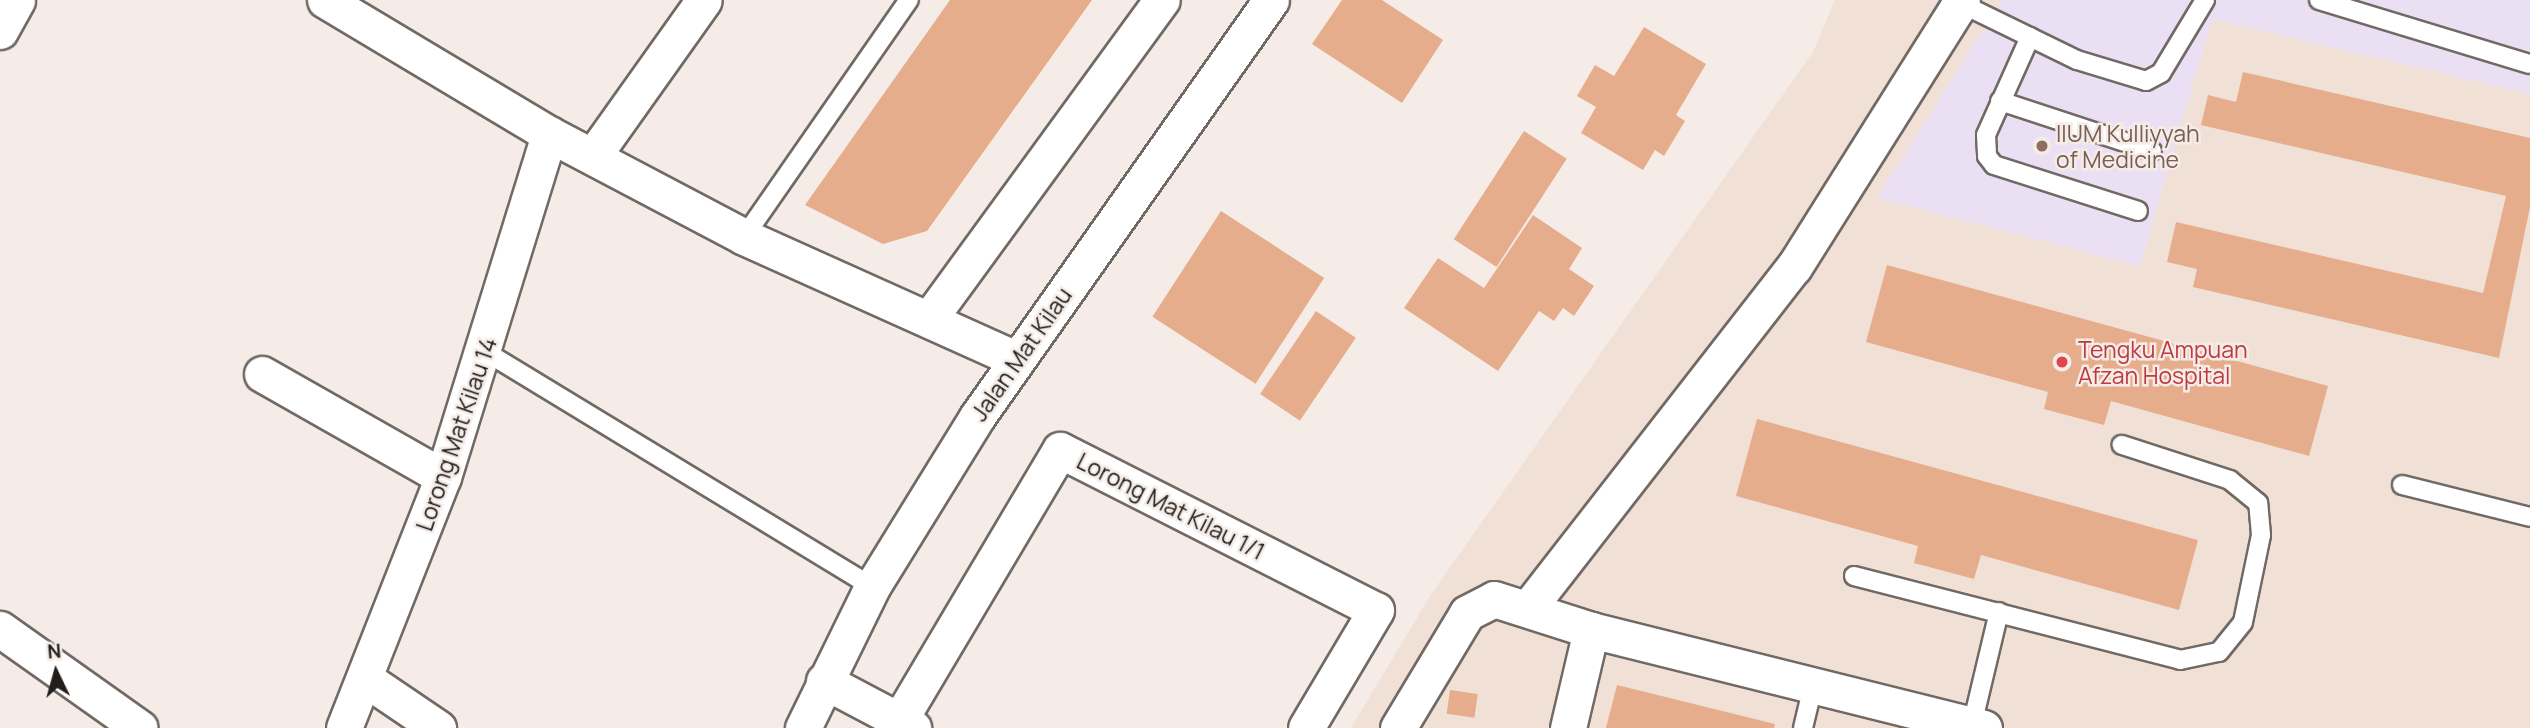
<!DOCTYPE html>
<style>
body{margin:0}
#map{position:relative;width:2530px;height:728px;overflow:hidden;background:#f5ece7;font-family:Manrope,sans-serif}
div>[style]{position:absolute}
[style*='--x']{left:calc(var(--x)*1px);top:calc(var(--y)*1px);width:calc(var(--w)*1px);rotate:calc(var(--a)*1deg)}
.built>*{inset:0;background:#f0e0d6}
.education>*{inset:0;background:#ebdff3}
.building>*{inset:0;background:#e6ad8d;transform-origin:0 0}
.roads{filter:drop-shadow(2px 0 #716964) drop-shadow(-2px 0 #716964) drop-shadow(0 2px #716964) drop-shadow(0 -2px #716964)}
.lane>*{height:18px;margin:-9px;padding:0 9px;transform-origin:9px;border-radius:9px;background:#fff}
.street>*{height:35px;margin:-17.5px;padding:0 17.5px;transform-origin:17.5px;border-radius:17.5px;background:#fff}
.dots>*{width:19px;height:19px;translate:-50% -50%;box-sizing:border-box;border:4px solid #f5ece7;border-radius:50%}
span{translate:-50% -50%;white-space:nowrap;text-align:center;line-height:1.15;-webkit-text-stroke:5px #f5ece7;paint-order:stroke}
.education-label{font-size:23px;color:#785e54}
.left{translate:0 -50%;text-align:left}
.health-label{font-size:23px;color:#be3a42}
.street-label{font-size:23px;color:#211e1c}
.north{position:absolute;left:21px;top:637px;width:70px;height:70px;-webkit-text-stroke:5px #f5ece7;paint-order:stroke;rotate:355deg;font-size:19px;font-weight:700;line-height:28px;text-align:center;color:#211e1c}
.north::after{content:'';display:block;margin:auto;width:24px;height:32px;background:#211e1c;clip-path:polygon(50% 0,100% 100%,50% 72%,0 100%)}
</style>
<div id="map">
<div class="built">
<i style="clip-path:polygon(1835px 0,2002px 0,1878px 198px,2140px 266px,2212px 19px,2530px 94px,2530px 728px,1351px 728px,1432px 593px,1813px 52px)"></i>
</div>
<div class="education">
<i style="clip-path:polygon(2002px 0,2530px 0,2530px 94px,2212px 19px,2140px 266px,1877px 198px)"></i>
</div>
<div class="building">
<i style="clip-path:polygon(950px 0,1092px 0,927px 231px,883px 244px,805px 205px)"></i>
<i style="clip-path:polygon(1342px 0,1382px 0,1443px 40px,1402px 103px,1312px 44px)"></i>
<i style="clip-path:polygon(1644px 27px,1706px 64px,1676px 115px,1685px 121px,1664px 156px,1655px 150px,1643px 170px,1581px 133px,1596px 107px,1577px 96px,1595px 65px,1614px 76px)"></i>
<i style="clip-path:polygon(2243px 72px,2530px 138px,2530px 207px,2499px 358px,2193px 287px,2197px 269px,2167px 262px,2176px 222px,2483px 293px,2506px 196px,2201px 125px,2208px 95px,2236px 102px)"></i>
<i style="left:1524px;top:131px;width:51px;height:129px;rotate:33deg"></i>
<i style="left:1221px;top:211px;width:123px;height:126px;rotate:33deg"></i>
<i style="clip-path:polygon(1533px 215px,1582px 248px,1569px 269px,1594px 286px,1574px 316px,1563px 308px,1554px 321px,1539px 311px,1498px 371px,1404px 308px,1438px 258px,1484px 288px)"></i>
<i style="clip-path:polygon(1887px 265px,2328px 386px,2309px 456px,2111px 401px,2104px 425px,2044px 409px,2048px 392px,1866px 342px)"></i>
<i style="left:1316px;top:311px;width:48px;height:100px;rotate:34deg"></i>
<i style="clip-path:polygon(1757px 419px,2198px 540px,2179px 610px,1981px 555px,1974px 579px,1914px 563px,1918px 546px,1736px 496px)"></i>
<i style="clip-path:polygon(1617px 685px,1775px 724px,1774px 728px,1606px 728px)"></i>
<i style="left:1450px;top:690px;width:28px;height:24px;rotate:8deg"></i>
</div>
<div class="roads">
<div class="lane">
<i style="--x:2319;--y:0;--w:220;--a:16.9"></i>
<i style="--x:1960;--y:3;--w:130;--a:26"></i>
<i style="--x:2077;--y:60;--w:72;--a:16.9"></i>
<i style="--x:2146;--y:81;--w:17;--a:-28"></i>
<i style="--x:2161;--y:73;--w:85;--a:-58.9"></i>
<i style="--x:2030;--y:37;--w:107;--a:114.2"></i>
<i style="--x:1986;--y:135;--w:21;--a:87"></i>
<i style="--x:1987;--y:156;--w:11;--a:52"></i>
<i style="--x:1994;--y:165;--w:151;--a:17.7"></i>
<i style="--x:2000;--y:101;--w:160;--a:18.2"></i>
<i style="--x:744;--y:237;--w:289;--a:-55.2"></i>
<i style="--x:486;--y:352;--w:452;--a:31.3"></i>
<i style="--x:2402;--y:485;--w:132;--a:14"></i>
<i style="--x:1854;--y:576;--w:337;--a:14.4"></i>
<i style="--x:2180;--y:660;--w:40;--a:-12"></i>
<i style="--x:2219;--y:652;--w:38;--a:-51"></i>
<i style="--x:2243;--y:622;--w:89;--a:-78.3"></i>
<i style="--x:2261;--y:535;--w:32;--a:-95"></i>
<i style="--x:2258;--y:503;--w:36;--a:-141"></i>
<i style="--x:2230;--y:480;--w:114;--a:-162"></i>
<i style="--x:1972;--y:725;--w:116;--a:-76.6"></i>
<i style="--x:1803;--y:728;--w:43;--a:-76.6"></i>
</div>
<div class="street">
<i style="--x:325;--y:0;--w:261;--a:30.9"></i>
<i style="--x:549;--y:134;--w:221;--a:27.8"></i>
<i style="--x:744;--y:237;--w:298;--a:24.2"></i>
<i style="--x:0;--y:31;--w:35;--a:-61"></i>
<i style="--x:593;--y:156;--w:191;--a:-54.6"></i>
<i style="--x:929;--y:319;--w:395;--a:-53.9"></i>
<i style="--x:262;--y:374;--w:208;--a:29.6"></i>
<i style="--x:1529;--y:607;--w:431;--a:-52.1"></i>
<i style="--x:1794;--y:267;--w:315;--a:-57.8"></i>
<i style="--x:0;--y:629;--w:171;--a:35.3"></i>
<i style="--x:367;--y:680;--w:86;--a:34.1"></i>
<i style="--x:824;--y:681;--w:101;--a:27.8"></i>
<i style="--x:899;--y:721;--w:315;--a:-59.3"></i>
<i style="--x:1060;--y:450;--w:354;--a:26.9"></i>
<i style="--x:1376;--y:610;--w:137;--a:120.7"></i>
<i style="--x:344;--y:728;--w:270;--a:-68.5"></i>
<i style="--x:443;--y:477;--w:359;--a:-72.8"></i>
<i style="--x:803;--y:728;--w:157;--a:-63.9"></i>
<i style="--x:872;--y:587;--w:200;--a:-58.3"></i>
<i style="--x:977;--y:417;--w:510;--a:-54.81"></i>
<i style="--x:1398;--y:728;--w:134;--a:-59"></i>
<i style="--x:1467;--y:613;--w:30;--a:-27"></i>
<i style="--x:1494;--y:599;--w:102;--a:17.7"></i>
<i style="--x:1591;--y:630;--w:405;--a:14"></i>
<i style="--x:1568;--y:728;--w:101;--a:-76.8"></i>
</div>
</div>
<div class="dots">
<i style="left:2042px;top:146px;background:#8d6e63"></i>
<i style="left:2062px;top:362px;background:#e0444e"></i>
</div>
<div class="education-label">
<span class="left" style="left:2056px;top:146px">IIUM Kulliyyah<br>of Medicine</span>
</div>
<div class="health-label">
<span class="left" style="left:2078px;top:362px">Tengku Ampuan<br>Afzan Hospital</span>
</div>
<div class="street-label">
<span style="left:1021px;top:354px;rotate:-55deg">Jalan Mat Kilau</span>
<span style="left:456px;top:434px;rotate:-71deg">Lorong Mat Kilau 14</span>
<span style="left:1171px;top:506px;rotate:27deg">Lorong Mat Kilau 1/1</span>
</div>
<div class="north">N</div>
</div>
